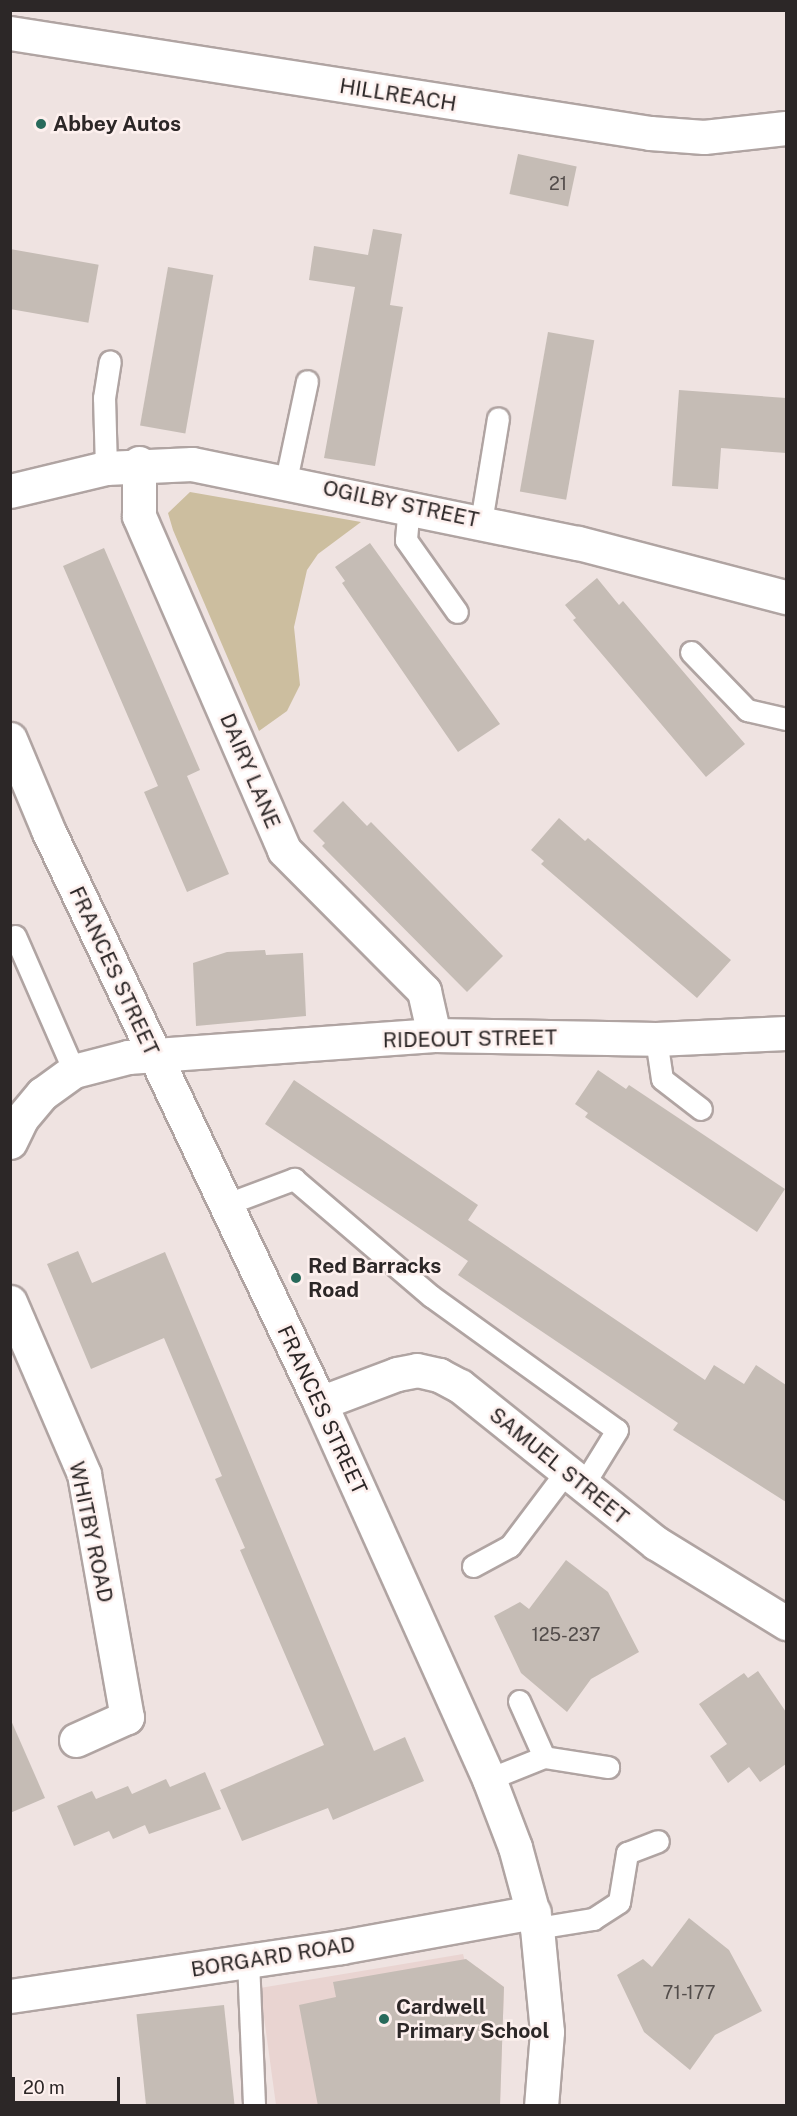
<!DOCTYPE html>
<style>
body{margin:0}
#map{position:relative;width:797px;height:2116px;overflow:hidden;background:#efe3e1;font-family:"Public Sans",sans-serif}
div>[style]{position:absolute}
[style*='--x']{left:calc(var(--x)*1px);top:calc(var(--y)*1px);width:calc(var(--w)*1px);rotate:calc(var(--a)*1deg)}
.built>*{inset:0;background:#e9d4d1}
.green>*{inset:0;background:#ccbe9f}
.building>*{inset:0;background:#c5bcb5;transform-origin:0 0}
.roads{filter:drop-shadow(2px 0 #b0a4a2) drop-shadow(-2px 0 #b0a4a2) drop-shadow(0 2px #b0a4a2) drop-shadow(0 -2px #b0a4a2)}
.lane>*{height:21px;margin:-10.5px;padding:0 10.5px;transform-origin:10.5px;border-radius:10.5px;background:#fff}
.street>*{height:33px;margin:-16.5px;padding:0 16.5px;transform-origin:16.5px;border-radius:16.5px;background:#fff}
.secondary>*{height:33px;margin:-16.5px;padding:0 16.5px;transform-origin:16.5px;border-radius:16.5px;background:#fff}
.dots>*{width:16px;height:16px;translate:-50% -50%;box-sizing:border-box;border:3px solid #fdf0ee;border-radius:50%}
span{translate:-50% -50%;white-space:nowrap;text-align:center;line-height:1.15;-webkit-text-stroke:5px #fdf0ee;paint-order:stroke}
.number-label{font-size:18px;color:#524c4a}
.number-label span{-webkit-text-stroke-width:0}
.street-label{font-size:21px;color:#2c2727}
.poi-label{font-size:21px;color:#2c2727;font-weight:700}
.left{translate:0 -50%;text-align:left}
.frame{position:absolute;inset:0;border:12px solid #2c2727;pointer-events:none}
.scale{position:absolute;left:12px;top:2077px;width:108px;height:27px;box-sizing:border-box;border:3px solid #2c2727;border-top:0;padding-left:8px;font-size:18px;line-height:21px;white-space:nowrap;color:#2c2727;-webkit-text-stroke:4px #fdf0ee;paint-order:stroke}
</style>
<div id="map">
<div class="built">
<i style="clip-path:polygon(463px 1954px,467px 1969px,477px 1967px,504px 1987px,500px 2105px,276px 2105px,260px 1988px)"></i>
</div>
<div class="green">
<i style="clip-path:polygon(190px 492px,361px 522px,318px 554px,307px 570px,294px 627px,300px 685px,287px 711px,259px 731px,173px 530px,168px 513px)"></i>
</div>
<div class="building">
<i style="left:518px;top:154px;width:60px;height:41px;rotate:12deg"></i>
<i style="clip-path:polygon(373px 229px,402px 234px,390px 305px,403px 307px,375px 466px,324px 458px,355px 287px,309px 280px,314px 246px,368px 255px)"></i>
<i style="left:10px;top:249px;width:90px;height:59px;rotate:10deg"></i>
<i style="left:168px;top:267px;width:46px;height:161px;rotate:10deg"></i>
<i style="left:548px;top:332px;width:47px;height:162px;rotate:10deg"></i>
<i style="clip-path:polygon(679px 390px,786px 398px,786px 453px,721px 448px,718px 489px,672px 486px)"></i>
<i style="clip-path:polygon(370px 543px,500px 724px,458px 752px,342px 583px,345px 581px,335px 567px)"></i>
<i style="clip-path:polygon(104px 548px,200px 770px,187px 776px,229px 874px,187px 892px,144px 792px,158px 786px,63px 566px)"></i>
<i style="clip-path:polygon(597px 578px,619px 605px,623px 601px,745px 744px,706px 777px,573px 620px,576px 618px,565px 605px)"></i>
<i style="clip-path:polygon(343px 801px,367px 826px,371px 822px,503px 956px,467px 992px,322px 846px,325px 843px,313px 831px)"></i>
<i style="clip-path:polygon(559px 818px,585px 841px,588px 838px,731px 960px,697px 998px,541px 864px,544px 861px,531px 850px)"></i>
<i style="clip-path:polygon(265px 950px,266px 955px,303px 953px,306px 1016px,196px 1026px,193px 963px,227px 952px)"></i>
<i style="clip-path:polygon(598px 1070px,626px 1089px,629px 1085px,785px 1189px,757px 1232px,585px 1117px,588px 1113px,575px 1104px)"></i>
<i style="clip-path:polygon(294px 1080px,478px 1205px,468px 1220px,705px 1380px,714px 1365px,744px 1384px,756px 1365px,786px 1385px,786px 1502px,673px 1430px,678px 1423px,458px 1275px,468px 1261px,265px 1124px)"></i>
<i style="clip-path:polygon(78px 1251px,92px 1283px,165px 1252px,374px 1751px,405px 1737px,424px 1781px,333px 1820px,328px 1808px,242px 1841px,220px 1790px,324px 1745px,240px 1550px,245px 1548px,215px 1479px,222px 1476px,164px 1338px,91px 1369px,47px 1264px)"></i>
<i style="clip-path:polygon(566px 1560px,608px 1592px,639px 1652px,591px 1679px,567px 1712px,521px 1673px,494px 1616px,520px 1602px,529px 1609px)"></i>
<i style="clip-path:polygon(758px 1671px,786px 1712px,786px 1764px,760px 1782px,749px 1767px,728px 1783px,710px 1756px,727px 1744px,699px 1704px,744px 1673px,748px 1678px)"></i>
<i style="clip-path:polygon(10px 1718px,45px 1798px,10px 1813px)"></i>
<i style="clip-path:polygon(205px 1772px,221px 1809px,149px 1834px,145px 1825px,113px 1839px,109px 1831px,74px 1846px,57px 1806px,92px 1791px,96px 1799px,128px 1786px,132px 1794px,166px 1779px,170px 1787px)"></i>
<i style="clip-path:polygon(689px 1918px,729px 1950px,762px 2011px,715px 2035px,690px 2070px,644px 2032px,617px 1975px,643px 1959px,652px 1967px)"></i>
<i style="clip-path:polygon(466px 1959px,504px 1987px,500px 2106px,318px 2106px,299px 2005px,336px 1997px,333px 1982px)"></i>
<i style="left:224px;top:2005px;width:101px;height:88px;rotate:84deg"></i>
</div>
<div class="roads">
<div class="lane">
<i style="--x:106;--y:468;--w:70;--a:-91.6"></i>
<i style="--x:104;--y:398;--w:37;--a:-81"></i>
<i style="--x:286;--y:480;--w:101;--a:-78"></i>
<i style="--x:409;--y:505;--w:35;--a:95"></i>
<i style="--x:406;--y:540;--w:88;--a:54.7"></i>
<i style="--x:481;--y:522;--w:105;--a:-80.7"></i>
<i style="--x:691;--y:652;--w:81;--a:46"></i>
<i style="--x:747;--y:710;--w:40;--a:13"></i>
<i style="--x:15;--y:936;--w:147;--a:66.4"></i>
<i style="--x:656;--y:1039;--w:40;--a:81.5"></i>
<i style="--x:662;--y:1079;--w:49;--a:37.6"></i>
<i style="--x:227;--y:1204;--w:72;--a:-20.5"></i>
<i style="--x:294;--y:1179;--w:180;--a:40.5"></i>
<i style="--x:431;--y:1296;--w:229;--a:35.8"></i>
<i style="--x:617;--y:1430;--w:67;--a:121.6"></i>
<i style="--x:473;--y:1566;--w:42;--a:-28.4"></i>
<i style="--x:510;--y:1546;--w:91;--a:-53"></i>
<i style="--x:519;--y:1701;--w:61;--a:65.9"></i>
<i style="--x:489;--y:1779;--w:59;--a:-21.8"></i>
<i style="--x:544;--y:1757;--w:65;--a:8.9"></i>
<i style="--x:537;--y:1928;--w:57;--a:-9.1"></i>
<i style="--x:593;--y:1919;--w:31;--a:-33"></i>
<i style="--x:619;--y:1902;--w:50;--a:-80.7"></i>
<i style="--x:627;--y:1853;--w:33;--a:-21"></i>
<i style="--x:248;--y:1961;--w:145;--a:87.6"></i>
</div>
<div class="street">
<i style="--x:139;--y:463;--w:53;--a:90"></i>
<i style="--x:139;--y:516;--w:364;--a:66.5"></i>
<i style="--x:284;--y:850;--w:199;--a:45.2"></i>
<i style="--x:424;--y:991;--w:45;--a:77.2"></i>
<i style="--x:10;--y:491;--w:99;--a:-13.5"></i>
<i style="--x:106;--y:468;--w:86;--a:-2.7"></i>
<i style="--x:192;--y:464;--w:394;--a:11.6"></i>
<i style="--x:578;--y:543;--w:215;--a:14.6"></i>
<i style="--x:10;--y:1142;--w:25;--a:-64"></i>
<i style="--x:21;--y:1119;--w:33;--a:-50"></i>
<i style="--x:42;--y:1094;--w:39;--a:-36"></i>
<i style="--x:74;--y:1071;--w:56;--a:-14.5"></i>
<i style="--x:128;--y:1057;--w:307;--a:-4.1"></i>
<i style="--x:434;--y:1035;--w:222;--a:1"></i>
<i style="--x:656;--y:1039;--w:130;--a:-2.6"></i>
<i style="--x:10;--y:1302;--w:187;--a:66.7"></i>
<i style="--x:84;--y:1474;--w:247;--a:80"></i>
<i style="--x:127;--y:1717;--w:56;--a:155.7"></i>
<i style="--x:320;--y:1403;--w:82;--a:-20.6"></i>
<i style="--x:397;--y:1374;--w:20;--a:-11"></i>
<i style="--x:417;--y:1370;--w:23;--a:13"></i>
<i style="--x:439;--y:1375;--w:24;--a:28"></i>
<i style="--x:460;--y:1386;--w:251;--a:38.7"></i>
<i style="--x:656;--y:1543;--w:153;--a:31.6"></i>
<i style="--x:10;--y:1996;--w:335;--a:-8.4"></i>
<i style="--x:341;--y:1947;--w:196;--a:-10.3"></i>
</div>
<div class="secondary">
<i style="--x:10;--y:33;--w:648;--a:8.88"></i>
<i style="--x:650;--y:133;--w:54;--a:4.2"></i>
<i style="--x:704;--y:137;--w:82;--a:-6.3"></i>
<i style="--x:10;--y:739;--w:99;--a:67.3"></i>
<i style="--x:48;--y:830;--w:634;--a:64.61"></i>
<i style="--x:320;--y:1403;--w:412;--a:65.8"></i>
<i style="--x:489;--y:1779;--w:73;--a:69.1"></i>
<i style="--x:515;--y:1847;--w:84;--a:74.8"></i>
<i style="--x:537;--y:1928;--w:104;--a:84.5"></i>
<i style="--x:547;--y:2032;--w:74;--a:94.6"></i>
</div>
</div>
<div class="dots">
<i style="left:41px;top:124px;background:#286a5b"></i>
<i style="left:296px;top:1278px;background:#286a5b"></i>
<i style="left:384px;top:2019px;background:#286a5b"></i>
</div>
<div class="number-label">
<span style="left:558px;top:184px">21</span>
<span style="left:566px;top:1635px">125-237</span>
<span style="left:689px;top:1993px">71-177</span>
</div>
<div class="street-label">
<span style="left:398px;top:95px;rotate:9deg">HILLREACH</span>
<span style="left:401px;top:504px;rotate:12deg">OGILBY STREET</span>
<span style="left:250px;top:771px;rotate:67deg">DAIRY LANE</span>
<span style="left:114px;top:971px;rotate:65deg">FRANCES STREET</span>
<span style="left:470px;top:1039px;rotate:-1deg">RIDEOUT STREET</span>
<span style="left:322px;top:1410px;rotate:65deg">FRANCES STREET</span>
<span style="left:559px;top:1466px;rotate:39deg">SAMUEL STREET</span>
<span style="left:91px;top:1532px;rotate:78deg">WHITBY ROAD</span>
<span style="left:273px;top:1957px;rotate:-9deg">BORGARD ROAD</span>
</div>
<div class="poi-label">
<span class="left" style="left:53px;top:124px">Abbey Autos</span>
<span class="left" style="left:308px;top:1278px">Red Barracks<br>Road</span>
<span class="left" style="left:396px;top:2019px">Cardwell<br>Primary School</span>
</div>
<div class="frame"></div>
<div class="scale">20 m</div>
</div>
